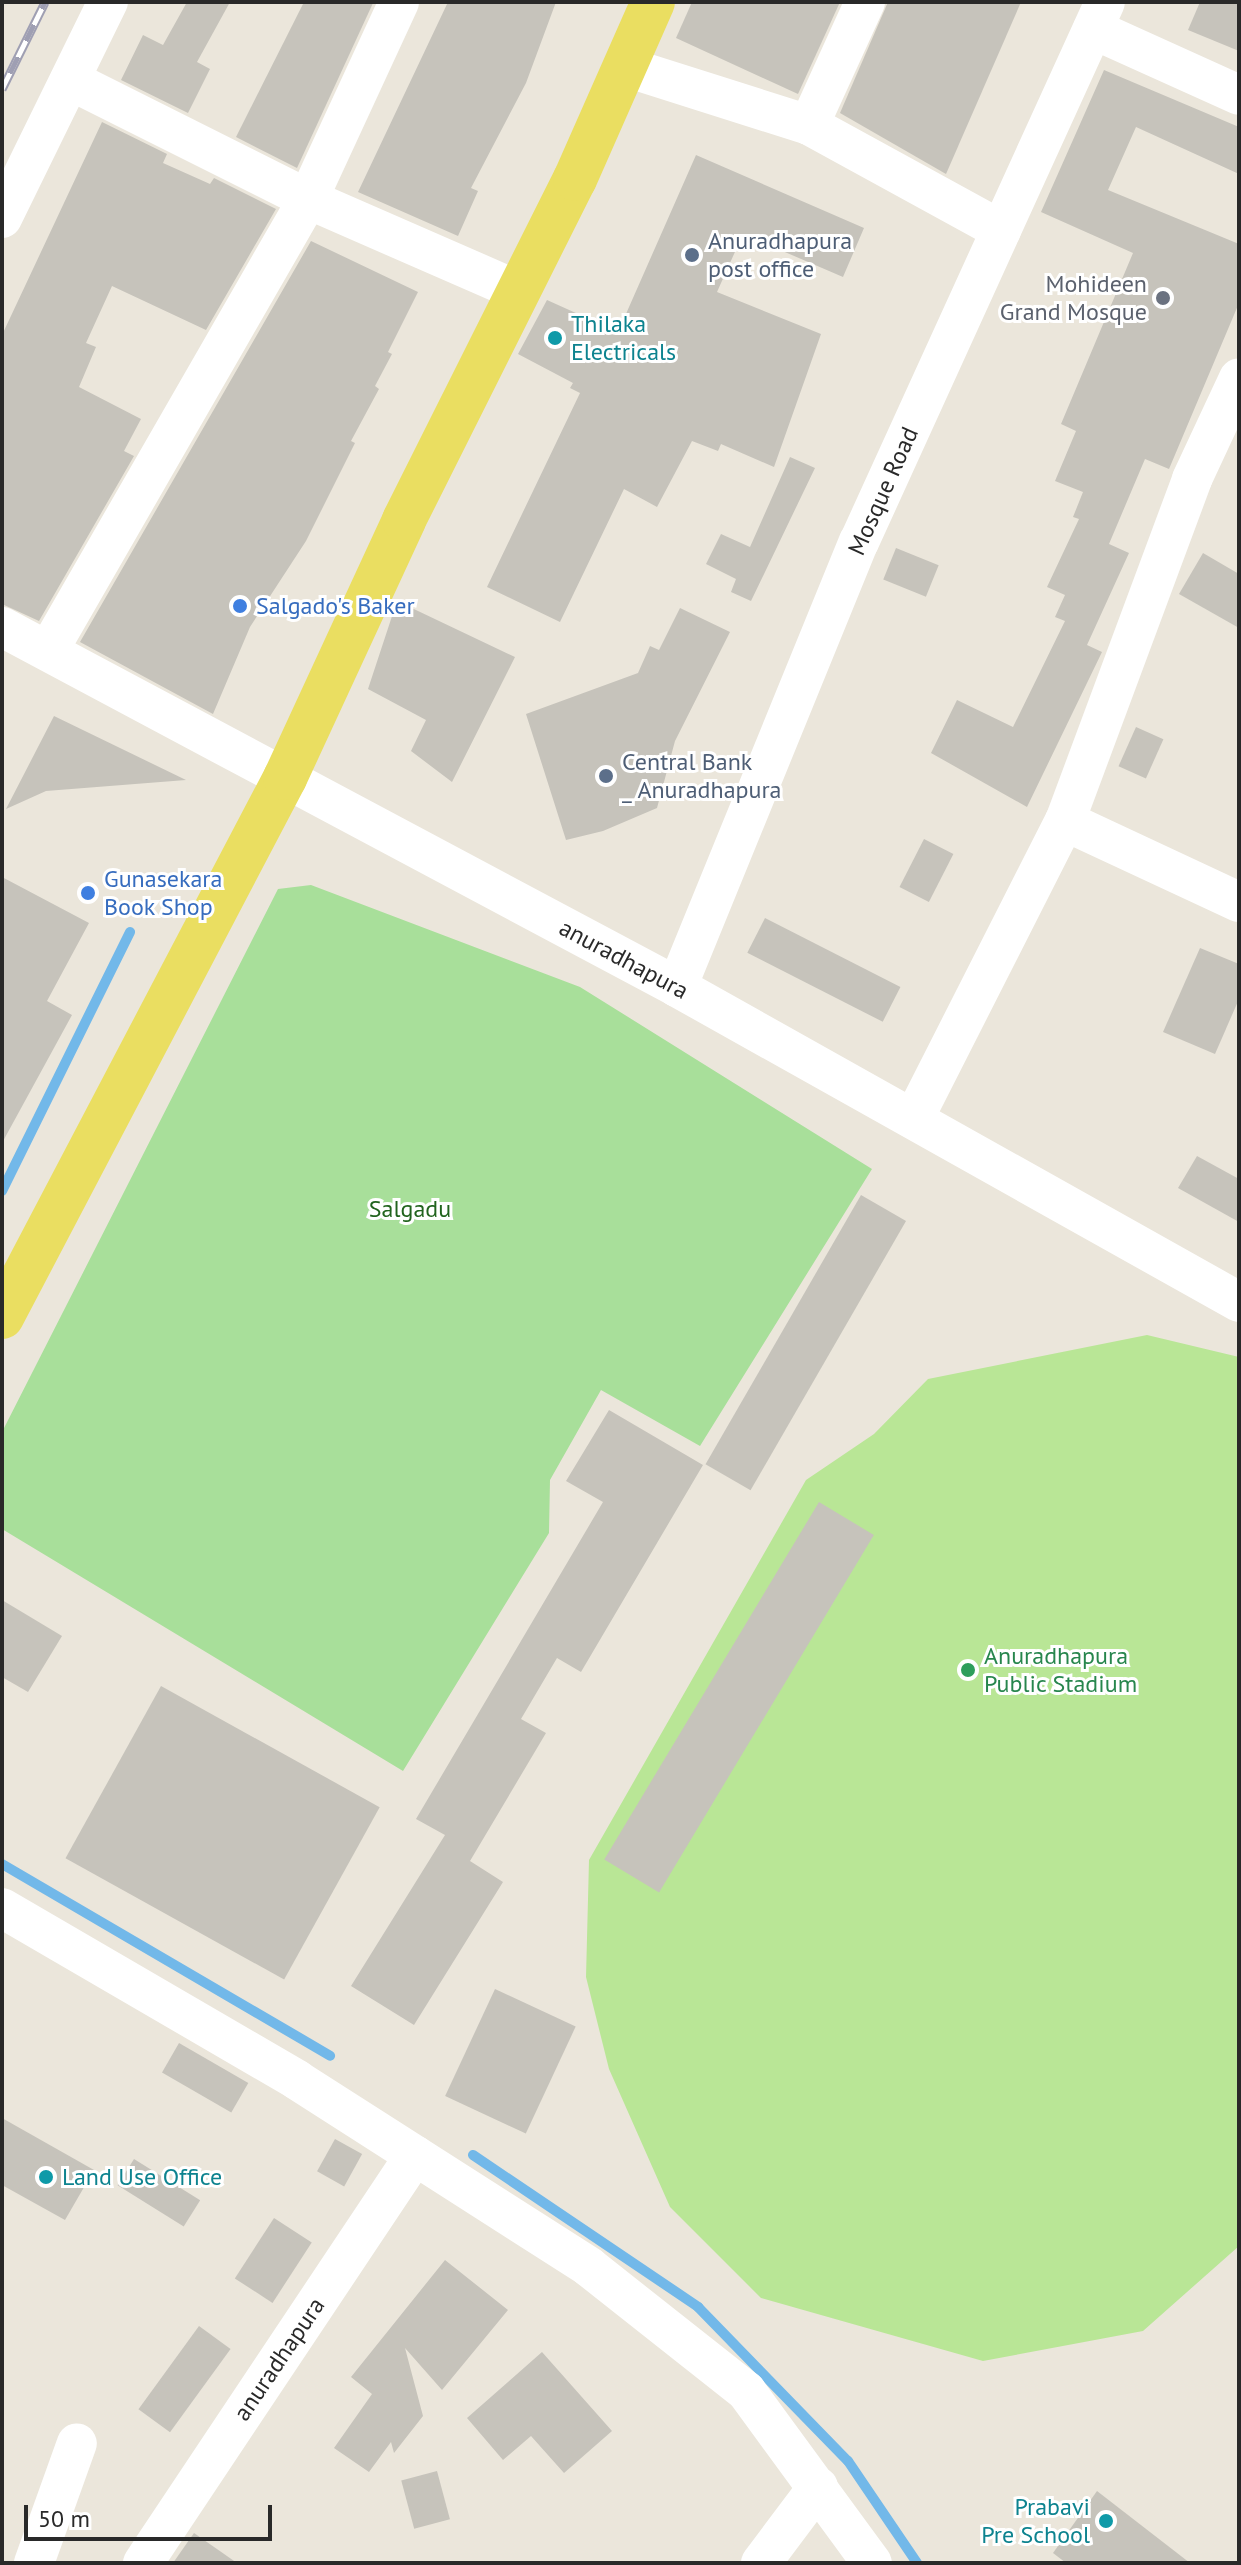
<!DOCTYPE html>
<style>
body{margin:0}
#map{position:relative;width:1241px;height:2565px;overflow:hidden;background:#ebe6db;font-family:"PT Sans",sans-serif}
div>[style]{position:absolute}
[style*='--x']{left:calc(var(--x)*1px);top:calc(var(--y)*1px);width:calc(var(--w)*1px);rotate:calc(var(--a)*1deg)}
.green>*{inset:0;background:#a8df9a}
.pitch>*{inset:0;background:#b9e696}
.stream>*{height:10px;margin:-5px;padding:0 5px;transform-origin:5px;border-radius:5px;background:#72b8e9}
.building>*{inset:0;background:#c6c3bb;transform-origin:0 0}
.minor>*{height:40px;margin:-20px;padding:0 20px;transform-origin:20px;border-radius:20px;background:#fff}
.major>*{height:44px;margin:-22px;padding:0 22px;transform-origin:22px;border-radius:22px;background:#eade61}
.rail>*{height:9px;margin-top:-4.5px;transform-origin:0;background:repeating-linear-gradient(90deg,#fff 0 18px,#9f9fb3 0 36px);box-sizing:border-box;border-block:2px solid #9f9fb3}
.dots>*{width:22px;height:22px;translate:-50% -50%;box-sizing:border-box;border:4px solid #fff;border-radius:50%}
span{translate:-50% -50%;white-space:nowrap;text-align:center;line-height:1.15;-webkit-text-stroke:6px #fff;paint-order:stroke}
.service-label{font-size:24px;color:#4e5e75}
.left{translate:0 -50%;text-align:left}
.worship-label{font-size:24px;color:#5b616d}
.right{translate:-100% -50%;text-align:right}
.culture-label{font-size:24px;color:#0d838f}
.street-label{font-size:24px;color:#292929}
.shop-label{font-size:24px;color:#366cbe}
.park-label{font-size:24px;color:#21631d}
.leisure-label{font-size:24px;color:#27864d}
.frame{position:absolute;inset:0;border:4px solid #292929;pointer-events:none}
.scale{position:absolute;left:24px;top:2505px;width:248px;height:36px;box-sizing:border-box;border:4px solid #292929;border-top:0;padding-left:10px;font-size:24px;line-height:28px;white-space:nowrap;color:#292929;-webkit-text-stroke:6px #fff;paint-order:stroke}
</style>
<div id="map">
<div class="green">
<i style="clip-path:polygon(311px 885px,580px 987px,872px 1169px,700px 1446px,601px 1390px,550px 1480px,549px 1533px,403px 1771px,2px 1529px,2px 1432px,278px 889px)"></i>
</div>
<div class="pitch">
<i style="clip-path:polygon(1147px 1335px,1239px 1357px,1239px 2246px,1143px 2331px,983px 2361px,761px 2298px,670px 2207px,609px 2069px,586px 1977px,589px 1860px,806px 1480px,874px 1434px,928px 1379px)"></i>
</div>
<div class="stream">
<i style="--x:2;--y:1191;--w:289;--a:-63.7"></i>
<i style="--x:2;--y:1864;--w:380;--a:30.3"></i>
<i style="--x:473;--y:2155;--w:272;--a:34"></i>
<i style="--x:698;--y:2307;--w:215;--a:45.8"></i>
<i style="--x:848;--y:2461;--w:123;--a:55.9"></i>
</div>
<div class="building">
<i style="clip-path:polygon(187px 2px,230px 2px,197px 62px,210px 69px,188px 113px,121px 80px,143px 35px,163px 45px)"></i>
<i style="clip-path:polygon(304px 2px,373px 3px,297px 168px,236px 137px)"></i>
<i style="clip-path:polygon(448px 2px,556px 2px,526px 83px,471px 188px,478px 191px,458px 236px,358px 192px)"></i>
<i style="clip-path:polygon(692px 2px,840px 2px,798px 94px,676px 38px)"></i>
<i style="clip-path:polygon(888px 2px,1021px 2px,946px 174px,840px 113px)"></i>
<i style="clip-path:polygon(1200px 2px,1239px 2px,1239px 51px,1188px 30px)"></i>
<i style="clip-path:polygon(1104px 70px,1239px 127px,1239px 174px,1136px 127px,1108px 190px,1239px 244px,1239px 303px,1169px 469px,1145px 459px,1109px 544px,1129px 553px,1087px 645px,1102px 652px,1027px 807px,931px 753px,957px 700px,1013px 727px,1065px 621px,1055px 617px,1065px 595px,1047px 587px,1079px 519px,1073px 517px,1083px 492px,1055px 481px,1076px 431px,1061px 424px,1133px 253px,1041px 212px)"></i>
<i style="clip-path:polygon(102px 122px,167px 154px,163px 163px,210px 184px,214px 178px,276px 209px,206px 330px,112px 286px,86px 343px,96px 347px,79px 387px,141px 419px,124px 451px,134px 456px,39px 621px,2px 604px,2px 335px)"></i>
<i style="clip-path:polygon(696px 155px,864px 228px,843px 277px,743px 234px,717px 292px,821px 334px,774px 467px,721px 444px,718px 451px,692px 441px,657px 507px,624px 489px,560px 622px,487px 587px,580px 393px,570px 388px,573px 383px,518px 354px,547px 300px,618px 332px)"></i>
<i style="clip-path:polygon(311px 241px,418px 292px,388px 352px,392px 354px,375px 386px,379px 389px,351px 441px,355px 443px,306px 541px,250px 627px,213px 714px,80px 642px)"></i>
<i style="clip-path:polygon(790px 457px,815px 468px,751px 601px,731px 592px,736px 579px,706px 564px,721px 534px,750px 547px)"></i>
<i style="left:896px;top:548px;width:46px;height:34px;rotate:22deg"></i>
<i style="clip-path:polygon(1203px 553px,1239px 574px,1239px 628px,1179px 594px)"></i>
<i style="clip-path:polygon(397px 601px,515px 657px,452px 782px,411px 751px,426px 720px,368px 689px)"></i>
<i style="clip-path:polygon(680px 608px,730px 632px,675px 741px,657px 808px,603px 831px,566px 840px,526px 714px,638px 673px,650px 646px,659px 650px)"></i>
<i style="clip-path:polygon(54px 716px,186px 780px,46px 791px,6px 809px)"></i>
<i style="left:1136px;top:727px;width:30px;height:43px;rotate:24deg"></i>
<i style="left:924px;top:839px;width:33px;height:54px;rotate:27deg"></i>
<i style="clip-path:polygon(2px 877px,89px 923px,47px 1001px,72px 1015px,2px 1143px)"></i>
<i style="left:765px;top:918px;width:152px;height:39px;rotate:27deg"></i>
<i style="clip-path:polygon(1200px 948px,1239px 964px,1239px 999px,1215px 1054px,1163px 1032px)"></i>
<i style="clip-path:polygon(1197px 1156px,1239px 1179px,1239px 1222px,1178px 1188px)"></i>
<i style="left:861px;top:1195px;width:52px;height:311px;rotate:30deg"></i>
<i style="clip-path:polygon(609px 1410px,703px 1465px,581px 1672px,557px 1658px,521px 1719px,546px 1733px,470px 1861px,503px 1882px,414px 2025px,351px 1986px,445px 1835px,416px 1819px,603px 1502px,566px 1481px)"></i>
<i style="left:819px;top:1502px;width:64px;height:417px;rotate:31deg"></i>
<i style="clip-path:polygon(2px 1600px,62px 1636px,28px 1692px,2px 1677px)"></i>
<i style="left:161px;top:1686px;width:250px;height:197px;rotate:29deg"></i>
<i style="left:495px;top:1989px;width:89px;height:118px;rotate:25deg"></i>
<i style="left:179px;top:2043px;width:80px;height:34px;rotate:30deg"></i>
<i style="clip-path:polygon(2px 2118px,94px 2170px,65px 2220px,2px 2185px)"></i>
<i style="left:335px;top:2139px;width:31px;height:37px;rotate:29deg"></i>
<i style="left:134px;top:2159px;width:78px;height:31px;rotate:32deg"></i>
<i style="left:274px;top:2218px;width:45px;height:72px;rotate:33deg"></i>
<i style="clip-path:polygon(445px 2260px,508px 2310px,442px 2390px,405px 2348px,423px 2416px,394px 2453px,391px 2442px,369px 2472px,334px 2448px,372px 2394px,351px 2377px)"></i>
<i style="left:199px;top:2326px;width:39px;height:103px;rotate:36deg"></i>
<i style="clip-path:polygon(542px 2352px,612px 2431px,564px 2473px,531px 2436px,503px 2460px,467px 2418px)"></i>
<i style="left:437px;top:2471px;width:50px;height:37px;rotate:75deg"></i>
<i style="clip-path:polygon(1097px 2491px,1190px 2563px,1066px 2563px,1053px 2553px)"></i>
<i style="clip-path:polygon(194px 2533px,237px 2563px,173px 2563px)"></i>
</div>
<div class="minor">
<i style="--x:1093;--y:29;--w:160;--a:24.3"></i>
<i style="--x:626;--y:67;--w:192;--a:17.6"></i>
<i style="--x:809;--y:125;--w:219;--a:28.7"></i>
<i style="--x:70;--y:80;--w:266;--a:26.6"></i>
<i style="--x:308;--y:199;--w:230;--a:23.6"></i>
<i style="--x:809;--y:125;--w:135;--a:-65.5"></i>
<i style="--x:2;--y:218;--w:241;--a:-63.9"></i>
<i style="--x:2;--y:627;--w:765;--a:28.07"></i>
<i style="--x:677;--y:987;--w:644;--a:29.27"></i>
<i style="--x:48;--y:651;--w:521;--a:-60.09"></i>
<i style="--x:308;--y:199;--w:217;--a:-65.2"></i>
<i style="--x:1065;--y:821;--w:192;--a:25"></i>
<i style="--x:677;--y:987;--w:481;--a:-67.8"></i>
<i style="--x:859;--y:542;--w:593;--a:-65.51"></i>
<i style="--x:914;--y:1118;--w:333;--a:-63.1"></i>
<i style="--x:1065;--y:821;--w:365;--a:-69.6"></i>
<i style="--x:1192;--y:479;--w:111;--a:-65"></i>
<i style="--x:2;--y:1908;--w:341;--a:30.2"></i>
<i style="--x:297;--y:2080;--w:347;--a:32.6"></i>
<i style="--x:589;--y:2267;--w:200;--a:38.3"></i>
<i style="--x:746;--y:2391;--w:213;--a:53.8"></i>
<i style="--x:34;--y:2563;--w:127;--a:-70.3"></i>
<i style="--x:143;--y:2563;--w:490;--a:-56.3"></i>
<i style="--x:761;--y:2563;--w:95;--a:-53.1"></i>
</div>
<div class="major">
<i style="--x:2;--y:1317;--w:609;--a:-62.3"></i>
<i style="--x:285;--y:778;--w:284;--a:-65.2"></i>
<i style="--x:404;--y:520;--w:381;--a:-63.4"></i>
<i style="--x:575;--y:179;--w:193;--a:-66.2"></i>
</div>
<div class="rail">
<i style="--x:2;--y:89;--w:97;--a:-63.7"></i>
</div>
<div class="dots">
<i style="left:692px;top:255px;background:#5c6f8a"></i>
<i style="left:1163px;top:298px;background:#6b7280"></i>
<i style="left:555px;top:338px;background:#0f9aa8"></i>
<i style="left:240px;top:606px;background:#3f7fe0"></i>
<i style="left:606px;top:776px;background:#5c6f8a"></i>
<i style="left:88px;top:893px;background:#3f7fe0"></i>
<i style="left:968px;top:1670px;background:#2e9e5b"></i>
<i style="left:46px;top:2177px;background:#0f9aa8"></i>
<i style="left:1106px;top:2521px;background:#0f9aa8"></i>
</div>
<div class="service-label">
<span class="left" style="left:708px;top:255px">Anuradhapura<br>post office</span>
<span class="left" style="left:622px;top:776px">Central Bank<br>_ Anuradhapura</span>
</div>
<div class="worship-label">
<span class="right" style="left:1147px;top:298px">Mohideen<br>Grand Mosque</span>
</div>
<div class="culture-label">
<span class="left" style="left:571px;top:338px">Thilaka<br>Electricals</span>
<span class="left" style="left:62px;top:2177px">Land Use Office</span>
<span class="right" style="left:1090px;top:2521px">Prabavi<br>Pre School</span>
</div>
<div class="street-label">
<span style="left:883px;top:491px;rotate:-66deg">Mosque Road</span>
<span style="left:624px;top:959px;rotate:28deg">anuradhapura</span>
<span style="left:279px;top:2359px;rotate:-56deg">anuradhapura</span>
</div>
<div class="shop-label">
<span class="left" style="left:256px;top:606px">Salgado's Baker</span>
<span class="left" style="left:104px;top:893px">Gunasekara<br>Book Shop</span>
</div>
<div class="park-label">
<span style="left:410px;top:1209px">Salgadu</span>
</div>
<div class="leisure-label">
<span class="left" style="left:984px;top:1670px">Anuradhapura<br>Public Stadium</span>
</div>
<div class="frame"></div>
<div class="scale">50 m</div>
</div>
